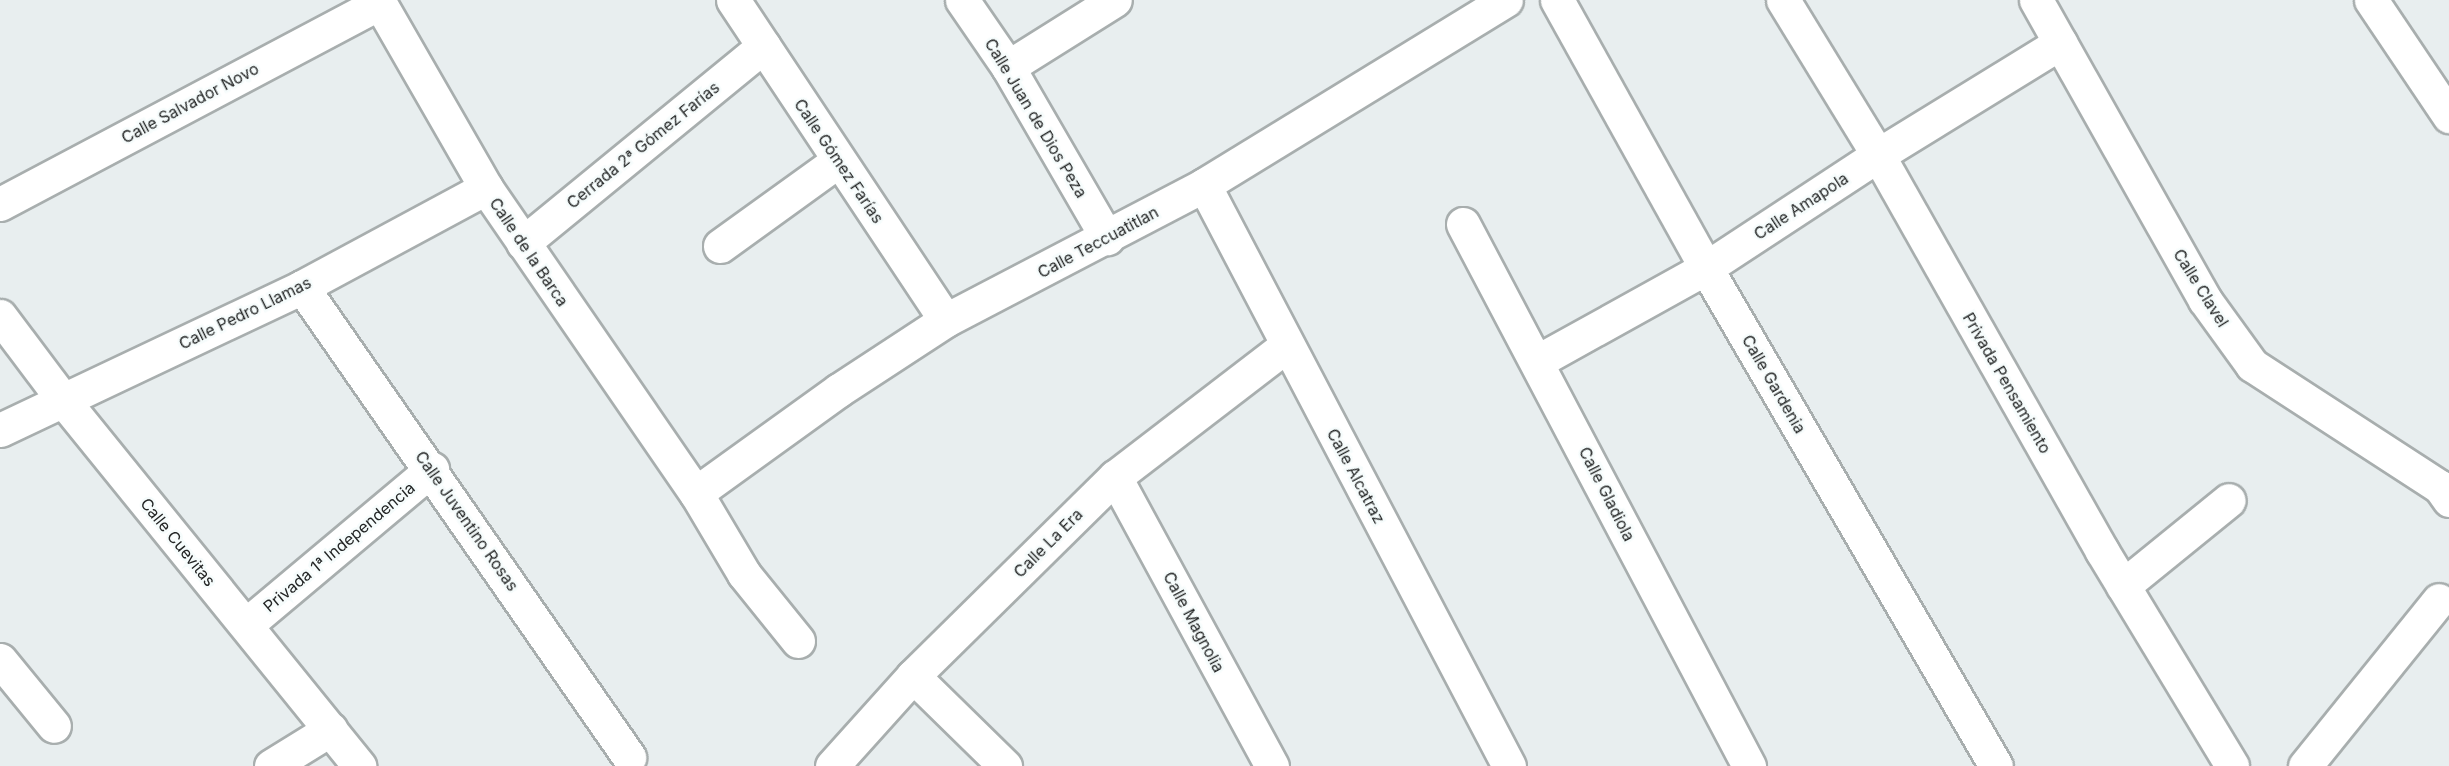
<!DOCTYPE html>
<meta charset="utf-8">
<style>
body{margin:0}
#map{position:relative;width:2449px;height:766px;overflow:hidden;background:#e8eeef;font-family:Inter,sans-serif}
div>[style]{position:absolute}
[style*='--x']{left:calc(var(--x)*1px);top:calc(var(--y)*1px);width:calc(var(--w)*1px);rotate:calc(var(--a)*1deg)}
.roads{filter:drop-shadow(2px 0 #a8aeae) drop-shadow(-2px 0 #a8aeae) drop-shadow(0 2px #a8aeae) drop-shadow(0 -2px #a8aeae)}
.street>*{height:33px;margin:-16.5px;padding:0 16.5px;transform-origin:16.5px;border-radius:16.5px;background:#fff}
span{translate:-50% -50%;white-space:nowrap;text-align:center;line-height:1.15;-webkit-text-stroke:5px #f6fcfc;paint-order:stroke}
.street-label{font-size:16px;color:#232525}
</style>
<div id="map">
<div class="roads">
<div class="street">
<i style="--x:378;--y:0;--w:217;--a:60.1"></i>
<i style="--x:486;--y:188;--w:370;--a:55.5"></i>
<i style="--x:696;--y:493;--w:94;--a:59.3"></i>
<i style="--x:744;--y:574;--w:86;--a:51.1"></i>
<i style="--x:733;--y:0;--w:384;--a:56.4"></i>
<i style="--x:962;--y:0;--w:81;--a:55.5"></i>
<i style="--x:1008;--y:67;--w:198;--a:59.9"></i>
<i style="--x:1557;--y:0;--w:307;--a:60.9"></i>
<i style="--x:1706;--y:268;--w:576;--a:59.79"></i>
<i style="--x:1783;--y:0;--w:182;--a:58.5"></i>
<i style="--x:1878;--y:155;--w:455;--a:60.5"></i>
<i style="--x:2102;--y:551;--w:251;--a:58.8"></i>
<i style="--x:2036;--y:0;--w:344;--a:60.6"></i>
<i style="--x:2205;--y:300;--w:80;--a:54.1"></i>
<i style="--x:2252;--y:365;--w:224;--a:33"></i>
<i style="--x:2440;--y:487;--w:16;--a:55"></i>
<i style="--x:2371;--y:0;--w:140;--a:56.1"></i>
<i style="--x:1008;--y:67;--w:126;--a:-32.1"></i>
<i style="--x:1204;--y:185;--w:656;--a:62.3"></i>
<i style="--x:0;--y:204;--w:430;--a:-27.9"></i>
<i style="--x:1463;--y:224;--w:613;--a:62.18"></i>
<i style="--x:523;--y:243;--w:311;--a:-39.3"></i>
<i style="--x:720;--y:246;--w:145;--a:-35.8"></i>
<i style="--x:302;--y:287;--w:573;--a:55.17"></i>
<i style="--x:0;--y:316;--w:105;--a:53.1"></i>
<i style="--x:63;--y:400;--w:471;--a:51"></i>
<i style="--x:1538;--y:361;--w:192;--a:-29"></i>
<i style="--x:1706;--y:268;--w:206;--a:-33.3"></i>
<i style="--x:1878;--y:155;--w:214;--a:-31.6"></i>
<i style="--x:0;--y:430;--w:334;--a:-25.3"></i>
<i style="--x:302;--y:287;--w:209;--a:-28.3"></i>
<i style="--x:1115;--y:477;--w:329;--a:61.5"></i>
<i style="--x:696;--y:493;--w:176;--a:-35.8"></i>
<i style="--x:839;--y:390;--w:128;--a:-33.2"></i>
<i style="--x:946;--y:320;--w:291;--a:-27.6"></i>
<i style="--x:1204;--y:185;--w:354;--a:-31.5"></i>
<i style="--x:2123;--y:586;--w:136;--a:-39.1"></i>
<i style="--x:246;--y:625;--w:243;--a:-40"></i>
<i style="--x:0;--y:660;--w:85;--a:50.7"></i>
<i style="--x:913;--y:676;--w:129;--a:44.4"></i>
<i style="--x:271;--y:766;--w:70;--a:-31.7"></i>
<i style="--x:832;--y:766;--w:121;--a:-48"></i>
<i style="--x:913;--y:676;--w:284;--a:-44.6"></i>
<i style="--x:1115;--y:477;--w:215;--a:-37.5"></i>
<i style="--x:2305;--y:766;--w:213;--a:-51.1"></i>
</div>
</div>
<div class="street-label">
<span style="left:190px;top:103px;rotate:-28deg">Calle Salvador Novo</span>
<span style="left:1036px;top:118px;rotate:59deg">Calle Juan de Dios Peza</span>
<span style="left:643px;top:145px;rotate:-39deg">Cerrada 2ª Gómez Farías</span>
<span style="left:839px;top:161px;rotate:56deg">Calle Gómez Farías</span>
<span style="left:1801px;top:206px;rotate:-33deg">Calle Amapola</span>
<span style="left:1098px;top:242px;rotate:-28deg">Calle Teccuatitlan</span>
<span style="left:529px;top:252px;rotate:56deg">Calle de la Barca</span>
<span style="left:2201px;top:288px;rotate:58deg">Calle Clavel</span>
<span style="left:245px;top:313px;rotate:-26deg">Calle Pedro Llamas</span>
<span style="left:2007px;top:383px;rotate:60deg">Privada Pensamiento</span>
<span style="left:1774px;top:384px;rotate:60deg">Calle Gardenia</span>
<span style="left:1356px;top:476px;rotate:62deg">Calle Alcatraz</span>
<span style="left:1607px;top:494px;rotate:63deg">Calle Gladiola</span>
<span style="left:467px;top:521px;rotate:55deg">Calle Juventino Rosas</span>
<span style="left:178px;top:542px;rotate:51deg">Calle Cuevitas</span>
<span style="left:1048px;top:543px;rotate:-45deg">Calle La Era</span>
<span style="left:339px;top:547px;rotate:-40deg">Privada 1ª Independencia</span>
<span style="left:1194px;top:622px;rotate:62deg">Calle Magnolia</span>
</div>
</div>
